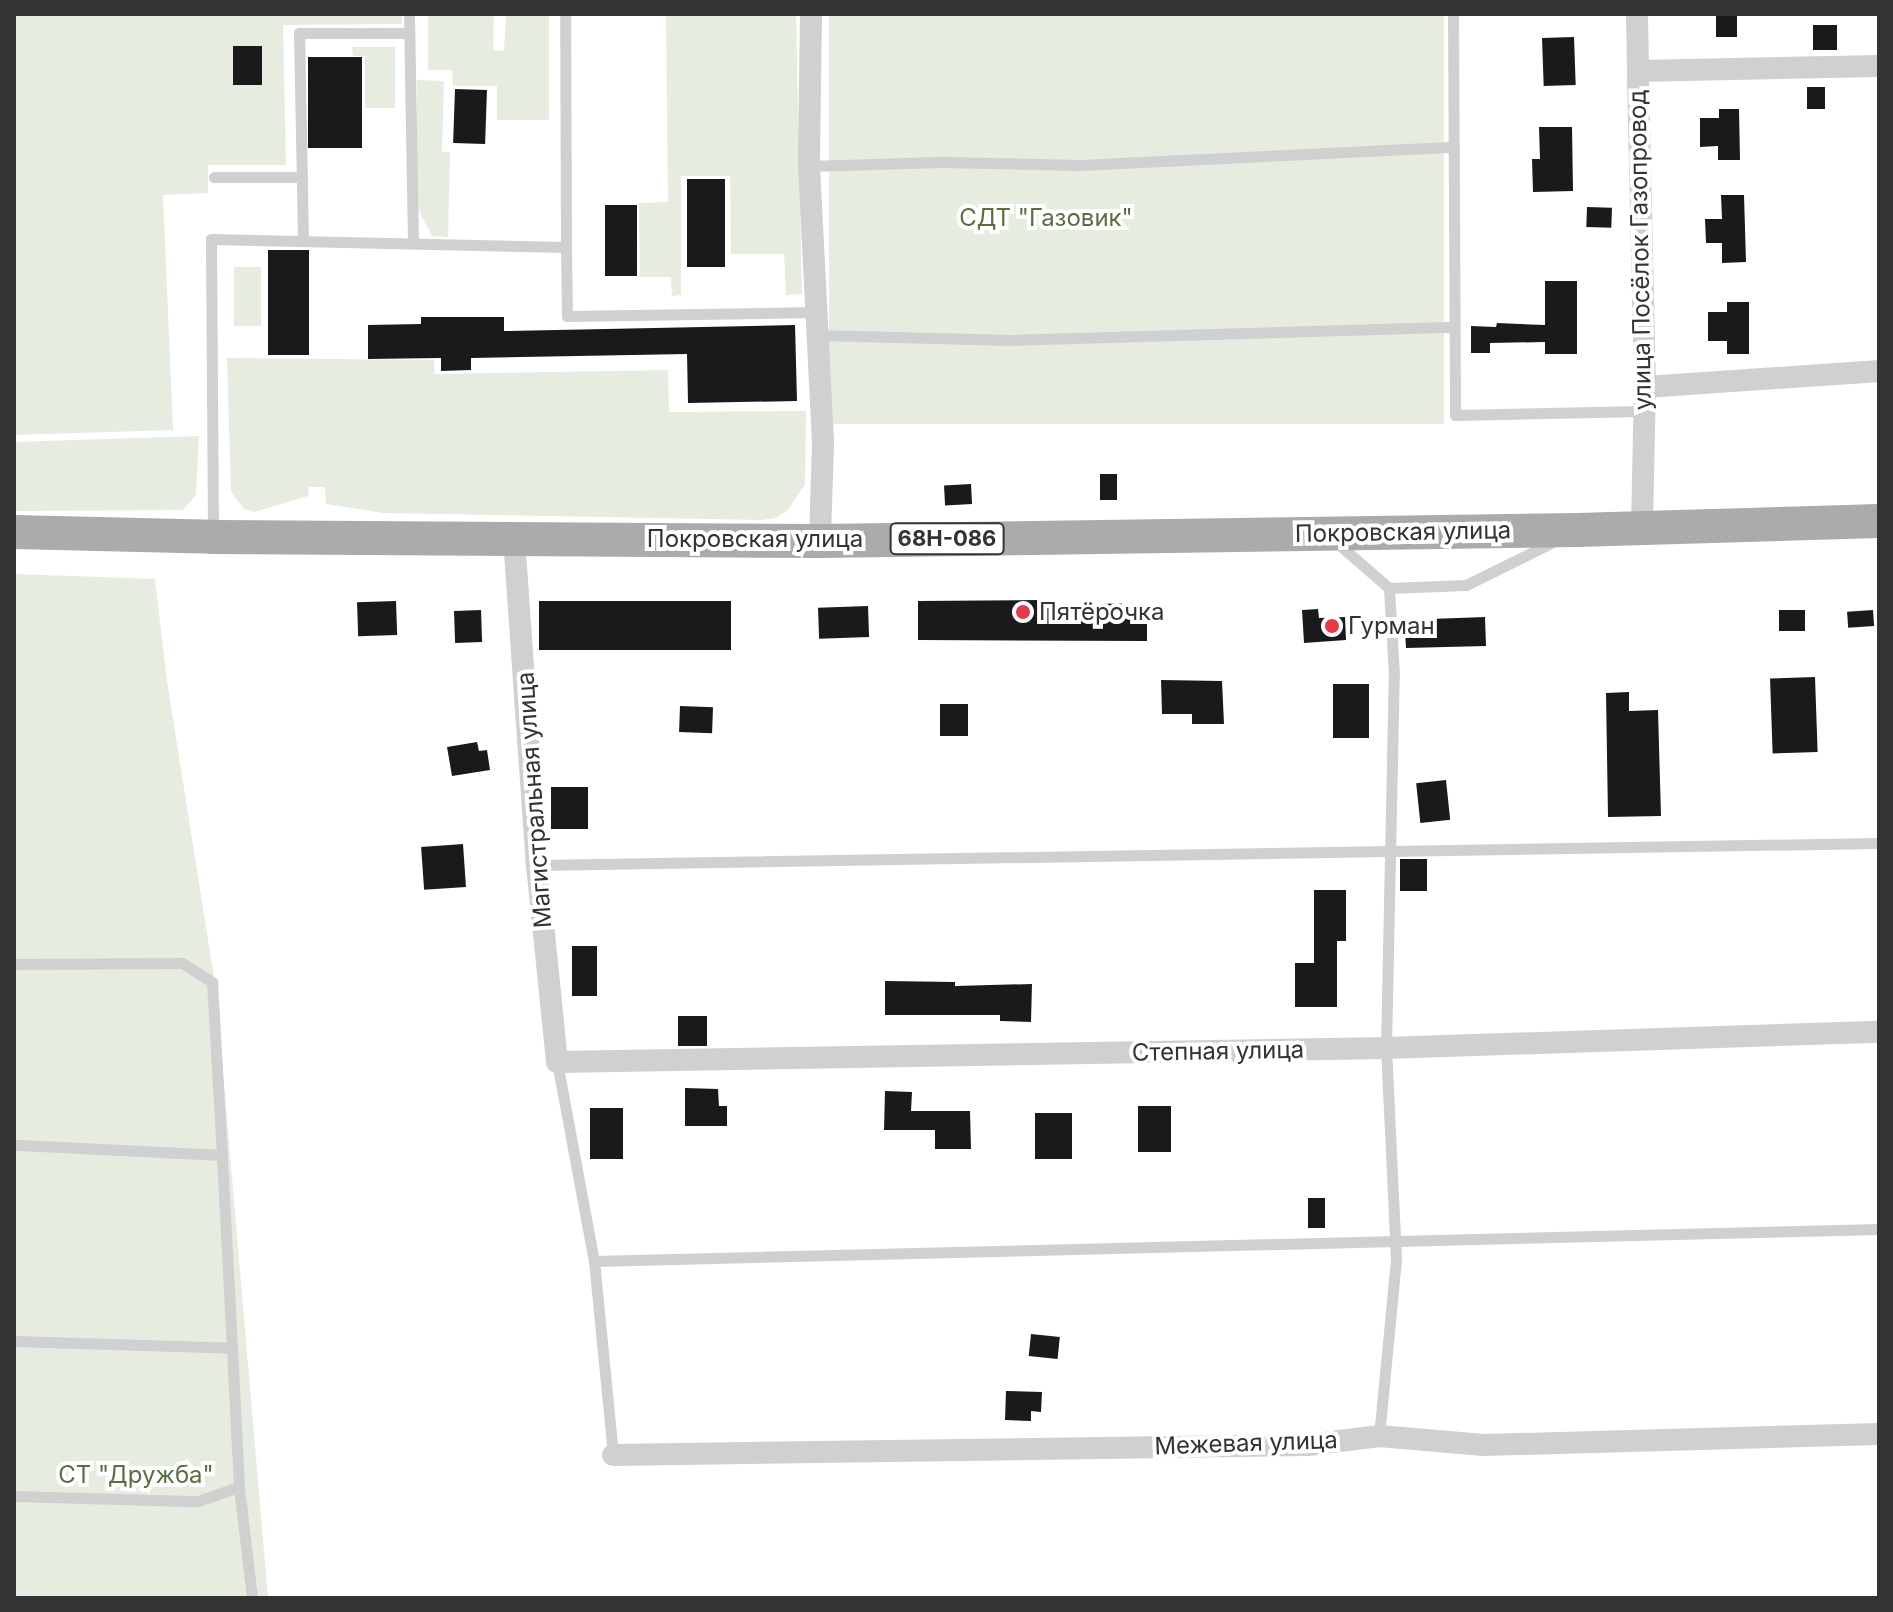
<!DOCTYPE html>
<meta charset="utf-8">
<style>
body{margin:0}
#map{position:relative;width:1893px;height:1612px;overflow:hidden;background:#fff;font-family:Inter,sans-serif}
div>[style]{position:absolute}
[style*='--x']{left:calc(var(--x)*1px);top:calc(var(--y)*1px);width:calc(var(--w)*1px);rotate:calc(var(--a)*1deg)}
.green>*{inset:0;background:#e6ecdf;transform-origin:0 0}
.building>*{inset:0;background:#1a1a1a;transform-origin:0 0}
.service>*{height:11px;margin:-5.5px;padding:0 5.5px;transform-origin:5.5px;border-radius:5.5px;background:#d0d0d0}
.minor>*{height:22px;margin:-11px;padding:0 11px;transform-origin:11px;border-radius:11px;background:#d0d0d0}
.primary>*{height:34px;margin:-17px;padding:0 17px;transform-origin:17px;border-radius:17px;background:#ababab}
.dots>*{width:22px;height:22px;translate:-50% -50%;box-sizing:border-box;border:4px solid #fff;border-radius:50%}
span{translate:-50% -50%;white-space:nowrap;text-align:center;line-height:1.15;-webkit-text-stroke:8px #fff;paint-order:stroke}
.shield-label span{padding:2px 6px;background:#fff;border:2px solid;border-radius:6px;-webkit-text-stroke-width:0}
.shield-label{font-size:22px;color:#333;font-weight:700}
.park-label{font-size:24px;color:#56703f}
.street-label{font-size:24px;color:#333}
.poi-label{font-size:24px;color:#333}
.left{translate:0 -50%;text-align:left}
.frame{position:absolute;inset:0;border:16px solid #333;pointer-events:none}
</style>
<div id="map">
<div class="green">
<i style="clip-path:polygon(14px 14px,402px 14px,402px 24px,283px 25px,286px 165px,208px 165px,208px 193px,163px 195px,173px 430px,14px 435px)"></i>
<i style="clip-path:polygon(428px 14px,494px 14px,493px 50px,504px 51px,506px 14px,549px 14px,549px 120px,497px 120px,497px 86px,453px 86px,452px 70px,428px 70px)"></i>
<i style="clip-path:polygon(666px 14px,796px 14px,802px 294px,786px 295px,784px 254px,731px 254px,730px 176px,681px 176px,681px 295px,672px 296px,671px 277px,640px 277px,639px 203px,668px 202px)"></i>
<i style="left:829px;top:14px;width:615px;height:410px"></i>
<i style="clip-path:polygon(352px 47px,395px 47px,395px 108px,365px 108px,365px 56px,353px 56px)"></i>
<i style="clip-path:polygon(417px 80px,444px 81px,442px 152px,450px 152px,448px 237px,432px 236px,417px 207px)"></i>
<i style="left:234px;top:267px;width:27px;height:59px"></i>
<i style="clip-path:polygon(227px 358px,434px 360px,435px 374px,668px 370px,669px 412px,806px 411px,805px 484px,788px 510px,776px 518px,762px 520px,383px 513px,326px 504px,325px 487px,309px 487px,308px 496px,254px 512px,244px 509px,231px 492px)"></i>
<i style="clip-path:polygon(199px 436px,196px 495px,183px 510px,14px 511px,14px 442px)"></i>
<i style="clip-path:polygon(14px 574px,155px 579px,167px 681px,216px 990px,268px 1598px,14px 1598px)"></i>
</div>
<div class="building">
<i style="left:1716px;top:14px;width:21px;height:23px"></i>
<i style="left:1837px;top:25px;width:25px;height:24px;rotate:90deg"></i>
<i style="left:1574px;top:37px;width:48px;height:32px;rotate:88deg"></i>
<i style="left:233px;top:46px;width:29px;height:39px"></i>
<i style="left:308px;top:57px;width:54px;height:91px"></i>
<i style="left:1807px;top:87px;width:18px;height:22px"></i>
<i style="left:455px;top:89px;width:32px;height:54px;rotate:2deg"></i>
<i style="clip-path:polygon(1719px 109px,1739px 109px,1740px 160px,1718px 160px,1718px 146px,1700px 147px,1700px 118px,1719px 118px)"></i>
<i style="clip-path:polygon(1539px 127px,1572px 127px,1573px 191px,1533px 192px,1532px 159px,1540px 159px)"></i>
<i style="left:687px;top:179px;width:38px;height:88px"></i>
<i style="clip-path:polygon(1721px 195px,1744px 195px,1746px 262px,1722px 263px,1722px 243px,1706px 243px,1705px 219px,1722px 219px)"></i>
<i style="left:605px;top:205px;width:32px;height:71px"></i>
<i style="left:1587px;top:207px;width:25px;height:20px;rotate:2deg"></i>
<i style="left:268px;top:250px;width:41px;height:105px"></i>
<i style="clip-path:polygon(1545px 281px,1577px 281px,1577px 354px,1545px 354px,1545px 342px,1490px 343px,1490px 353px,1471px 353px,1471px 326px,1496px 327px,1497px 323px,1545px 325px)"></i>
<i style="clip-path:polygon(1727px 302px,1749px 302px,1749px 354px,1727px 354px,1727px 341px,1708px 341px,1708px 312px,1727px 312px)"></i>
<i style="clip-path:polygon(421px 317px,504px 317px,504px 331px,795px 325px,797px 401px,688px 403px,687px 354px,471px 358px,471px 370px,441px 371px,441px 358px,368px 359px,368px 325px,421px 324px)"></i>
<i style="left:1100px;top:474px;width:17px;height:26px"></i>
<i style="left:971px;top:484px;width:20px;height:27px;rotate:87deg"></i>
<i style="clip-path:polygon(1040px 600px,1040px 605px,1147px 603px,1147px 641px,918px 640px,918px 601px)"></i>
<i style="left:396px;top:601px;width:34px;height:39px;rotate:88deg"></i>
<i style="left:539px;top:601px;width:192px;height:49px"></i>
<i style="left:868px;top:606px;width:31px;height:50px;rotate:88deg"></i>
<i style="clip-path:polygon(1318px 609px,1319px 618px,1345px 617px,1346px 640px,1304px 643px,1302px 610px)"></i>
<i style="left:481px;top:610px;width:32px;height:27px;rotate:88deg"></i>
<i style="left:1779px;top:610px;width:26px;height:21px"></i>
<i style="left:1873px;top:610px;width:16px;height:26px;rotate:86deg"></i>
<i style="clip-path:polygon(1485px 617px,1486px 646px,1406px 648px,1405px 629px,1430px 628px,1430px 619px)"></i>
<i style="left:1815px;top:677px;width:75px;height:45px;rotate:88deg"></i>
<i style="clip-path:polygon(1161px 680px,1222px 681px,1224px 724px,1192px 724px,1192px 714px,1162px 714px)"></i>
<i style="left:1333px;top:684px;width:36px;height:54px"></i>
<i style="clip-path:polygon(1629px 692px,1629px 711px,1658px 710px,1661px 816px,1608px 817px,1606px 693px)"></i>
<i style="left:940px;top:704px;width:28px;height:32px"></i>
<i style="left:680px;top:706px;width:33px;height:26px;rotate:2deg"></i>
<i style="clip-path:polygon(477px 742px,479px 751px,487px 750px,490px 770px,452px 776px,447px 747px)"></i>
<i style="left:1446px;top:780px;width:40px;height:30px;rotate:84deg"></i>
<i style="left:551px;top:787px;width:37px;height:42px"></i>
<i style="left:463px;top:844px;width:43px;height:42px;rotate:86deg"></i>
<i style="left:1400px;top:859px;width:27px;height:32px"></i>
<i style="clip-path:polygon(1314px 890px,1346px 890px,1346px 941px,1337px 941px,1337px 1007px,1295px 1007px,1295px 963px,1314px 963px)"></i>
<i style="left:572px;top:946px;width:25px;height:50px"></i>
<i style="clip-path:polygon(885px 981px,955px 982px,955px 986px,1032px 984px,1031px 1022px,1000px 1021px,1000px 1015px,885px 1015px)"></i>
<i style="left:678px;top:1016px;width:29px;height:30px"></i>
<i style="clip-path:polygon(685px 1088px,718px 1089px,719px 1106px,727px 1106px,727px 1126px,685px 1126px)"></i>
<i style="clip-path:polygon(885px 1091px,912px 1092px,911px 1111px,970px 1111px,971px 1149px,935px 1149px,935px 1130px,884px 1130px)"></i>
<i style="left:1138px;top:1106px;width:33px;height:46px"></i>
<i style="left:590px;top:1108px;width:33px;height:51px"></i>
<i style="left:1035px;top:1113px;width:37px;height:46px"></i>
<i style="left:1308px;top:1198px;width:17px;height:30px"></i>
<i style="left:1031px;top:1334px;width:29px;height:22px;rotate:6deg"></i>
<i style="clip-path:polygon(1006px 1391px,1042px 1392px,1041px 1412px,1031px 1411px,1031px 1421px,1005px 1420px)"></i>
</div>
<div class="service">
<i style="--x:409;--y:14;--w:229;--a:89"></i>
<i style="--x:1453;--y:14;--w:401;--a:89.7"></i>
<i style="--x:1455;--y:415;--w:187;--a:-1.2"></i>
<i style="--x:809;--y:166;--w:131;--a:-1.7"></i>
<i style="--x:940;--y:162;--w:140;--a:1.2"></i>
<i style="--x:1080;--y:165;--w:374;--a:-2.8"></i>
<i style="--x:214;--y:177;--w:88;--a:0"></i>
<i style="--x:303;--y:240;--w:207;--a:-91.1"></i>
<i style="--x:299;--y:33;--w:110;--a:0"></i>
<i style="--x:566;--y:247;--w:69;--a:89.2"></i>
<i style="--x:567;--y:316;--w:247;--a:-0.9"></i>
<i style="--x:818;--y:335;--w:192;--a:1.5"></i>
<i style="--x:1010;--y:340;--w:444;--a:-1.7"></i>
<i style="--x:213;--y:532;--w:293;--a:-90.4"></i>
<i style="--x:211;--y:239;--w:355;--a:1.3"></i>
<i style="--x:566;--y:247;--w:233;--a:-90.2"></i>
<i style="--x:1336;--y:542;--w:70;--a:41"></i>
<i style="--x:1389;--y:588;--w:77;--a:-2.2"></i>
<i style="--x:1466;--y:585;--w:99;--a:-26.3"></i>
<i style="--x:537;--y:865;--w:1342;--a:-0.94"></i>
<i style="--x:14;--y:964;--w:168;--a:-0.3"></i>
<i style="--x:182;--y:963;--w:36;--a:32"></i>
<i style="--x:212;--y:982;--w:173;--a:86.7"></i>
<i style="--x:222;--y:1155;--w:208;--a:-177.2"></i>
<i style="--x:557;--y:1062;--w:202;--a:79.5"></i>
<i style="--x:594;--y:1261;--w:195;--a:84.4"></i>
<i style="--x:594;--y:1261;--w:1285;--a:-1.43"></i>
<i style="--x:14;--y:1341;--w:218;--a:1.8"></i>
<i style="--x:232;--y:1348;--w:193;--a:-93"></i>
<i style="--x:1379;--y:1436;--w:178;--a:-84.5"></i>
<i style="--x:1396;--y:1259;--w:211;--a:-92.7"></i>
<i style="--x:1386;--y:1048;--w:373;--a:-88.8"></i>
<i style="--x:1394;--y:675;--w:87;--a:-93.3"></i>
<i style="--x:239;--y:1487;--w:112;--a:83.3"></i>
<i style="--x:14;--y:1496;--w:184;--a:1.6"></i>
<i style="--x:198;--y:1501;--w:43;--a:-18.9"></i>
<i style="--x:239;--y:1487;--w:139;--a:-92.9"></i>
</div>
<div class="minor">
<i style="--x:811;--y:14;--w:152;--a:90.8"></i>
<i style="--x:809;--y:166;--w:277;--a:87.1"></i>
<i style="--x:823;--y:443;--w:98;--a:91.8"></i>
<i style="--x:1637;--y:14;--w:57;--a:89"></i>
<i style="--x:1645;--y:387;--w:235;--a:-3.9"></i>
<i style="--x:1642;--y:526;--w:139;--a:-88.8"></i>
<i style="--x:1645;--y:387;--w:316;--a:-91.3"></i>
<i style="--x:1638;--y:71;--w:241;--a:-1.2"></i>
<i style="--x:514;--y:538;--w:328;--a:86"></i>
<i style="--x:537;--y:865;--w:198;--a:84.2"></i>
<i style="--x:557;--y:1062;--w:829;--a:-0.97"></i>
<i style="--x:1386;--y:1048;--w:493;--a:-1.9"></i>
<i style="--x:613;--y:1455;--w:695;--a:-0.82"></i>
<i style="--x:1308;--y:1445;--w:72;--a:-7.2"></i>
<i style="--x:1379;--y:1436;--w:105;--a:4.9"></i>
<i style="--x:1484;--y:1445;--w:395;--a:-1.6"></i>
</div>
<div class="primary">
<i style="--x:14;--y:532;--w:199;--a:1.4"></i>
<i style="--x:213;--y:537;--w:607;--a:0.38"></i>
<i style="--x:820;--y:541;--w:757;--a:-0.83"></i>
<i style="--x:1577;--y:530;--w:302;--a:-1.7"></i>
</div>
<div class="dots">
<i style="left:1023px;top:612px;background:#e63946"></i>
<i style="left:1332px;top:626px;background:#e63946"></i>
</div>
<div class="shield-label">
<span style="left:947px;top:539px">68Н-086</span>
</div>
<div class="park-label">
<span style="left:1046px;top:218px">СДТ "Газовик"</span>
<span style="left:136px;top:1475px">СТ "Дружба"</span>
</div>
<div class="street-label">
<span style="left:1640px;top:250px;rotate:-91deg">улица Посёлок Газопровод</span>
<span style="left:1403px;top:532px;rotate:-1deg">Покровская улица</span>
<span style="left:755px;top:539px">Покровская улица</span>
<span style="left:534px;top:800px;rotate:-94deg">Магистральная улица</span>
<span style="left:1218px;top:1051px;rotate:-1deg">Степная улица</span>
<span style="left:1246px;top:1443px;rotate:-2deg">Межевая улица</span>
</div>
<div class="poi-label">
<span class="left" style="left:1039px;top:612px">Пятёрочка</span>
<span class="left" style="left:1348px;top:626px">Гурман</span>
</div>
<div class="frame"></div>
</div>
